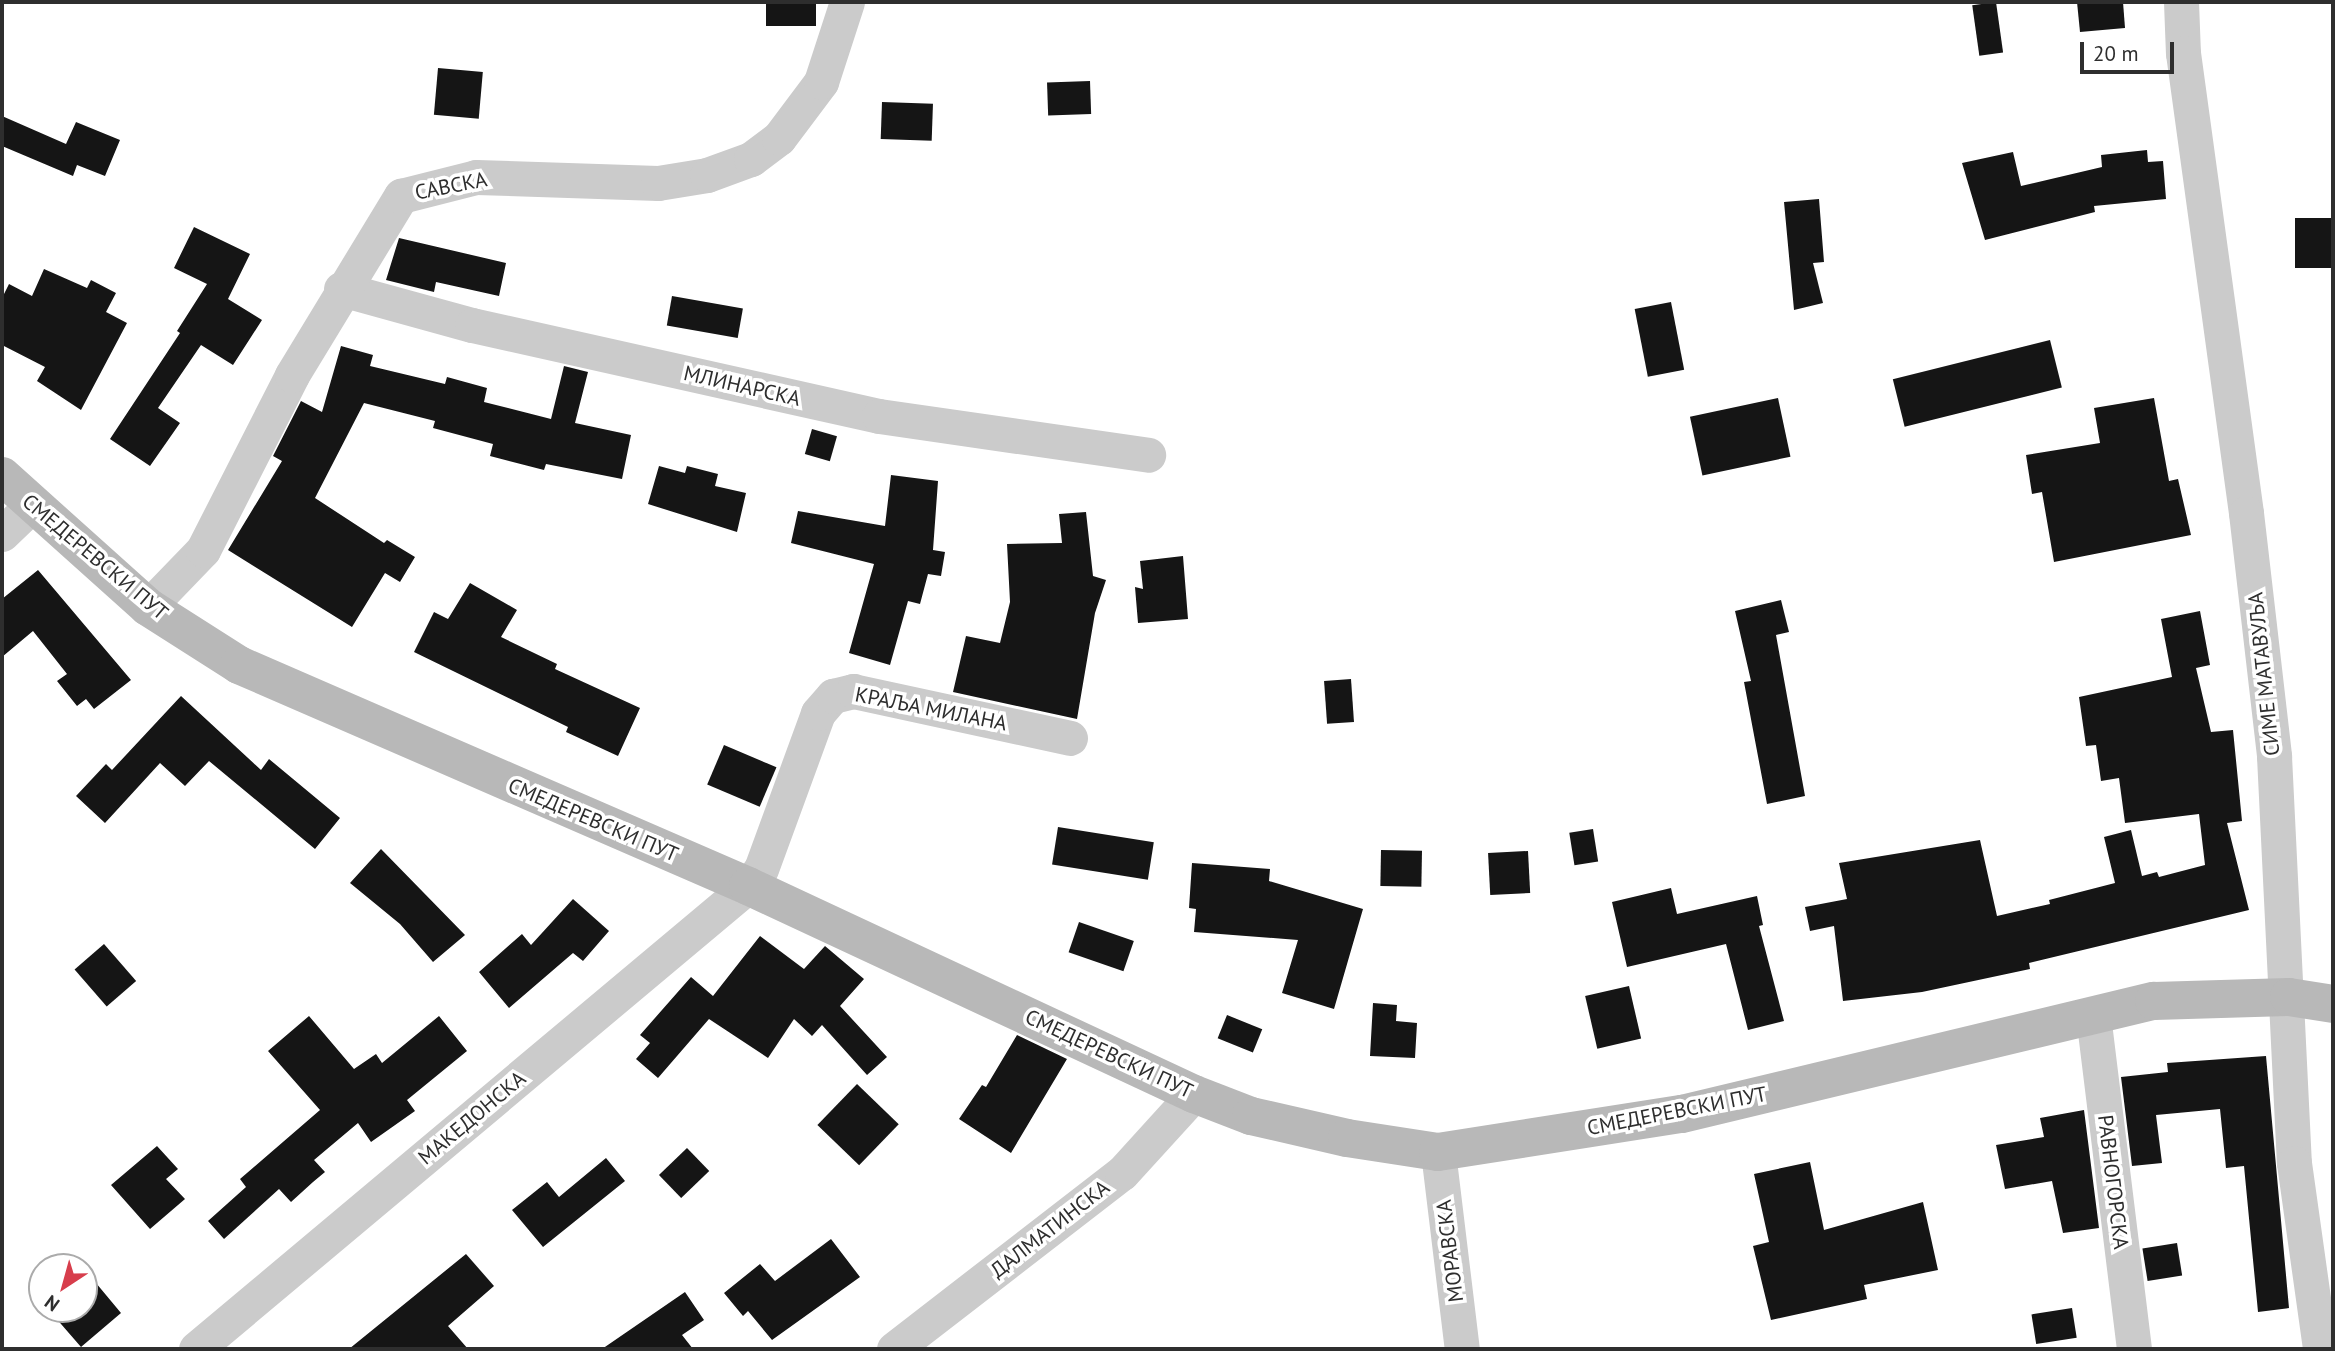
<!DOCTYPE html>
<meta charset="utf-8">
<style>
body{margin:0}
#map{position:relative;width:2335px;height:1351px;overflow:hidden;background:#fff;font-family:"PT Sans",sans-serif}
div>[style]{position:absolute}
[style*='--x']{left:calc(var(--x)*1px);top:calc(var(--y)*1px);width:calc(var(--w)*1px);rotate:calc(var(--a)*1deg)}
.building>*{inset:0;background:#151515;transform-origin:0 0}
.street>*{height:35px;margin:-17.5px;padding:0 17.5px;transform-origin:17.5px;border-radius:17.5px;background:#cbcbcb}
.secondary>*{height:38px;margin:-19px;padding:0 19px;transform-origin:19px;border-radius:19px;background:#b8b8b8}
span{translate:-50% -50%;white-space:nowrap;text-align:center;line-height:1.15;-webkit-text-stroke:7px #fff;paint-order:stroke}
.street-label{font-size:21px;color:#2e2e2e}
.frame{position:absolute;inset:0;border:4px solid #2e2e2e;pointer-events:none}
.north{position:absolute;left:28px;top:1253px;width:70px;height:70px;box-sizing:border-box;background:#fff;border:2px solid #ababab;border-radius:50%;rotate:216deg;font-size:19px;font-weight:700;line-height:28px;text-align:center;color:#2e2e2e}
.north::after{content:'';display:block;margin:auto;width:24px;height:32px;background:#d73e4c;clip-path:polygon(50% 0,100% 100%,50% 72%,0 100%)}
.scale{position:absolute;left:2080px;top:42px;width:94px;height:32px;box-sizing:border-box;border:4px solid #2e2e2e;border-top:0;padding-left:9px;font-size:21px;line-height:24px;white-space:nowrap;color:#2e2e2e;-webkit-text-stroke:5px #fff;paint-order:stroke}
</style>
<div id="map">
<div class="building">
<i style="left:766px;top:2px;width:50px;height:24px"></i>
<i style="left:1996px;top:2px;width:51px;height:24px;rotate:82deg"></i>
<i style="clip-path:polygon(2077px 2px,2123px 2px,2125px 28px,2080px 32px)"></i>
<i style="left:438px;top:68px;width:45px;height:47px;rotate:5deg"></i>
<i style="left:1090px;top:81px;width:33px;height:43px;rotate:88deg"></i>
<i style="left:882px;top:102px;width:51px;height:37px;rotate:2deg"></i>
<i style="clip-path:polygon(2px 116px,66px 144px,76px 122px,120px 140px,105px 176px,77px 165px,73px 176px,2px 146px)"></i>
<i style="clip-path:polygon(2147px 150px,2148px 162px,2163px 161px,2166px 199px,2094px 206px,2095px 212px,1985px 240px,1962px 163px,2013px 152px,2021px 186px,2102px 167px,2101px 155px)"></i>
<i style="clip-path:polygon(1819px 199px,1824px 262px,1813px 263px,1823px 303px,1794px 310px,1784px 202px)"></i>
<i style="left:2333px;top:218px;width:50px;height:38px;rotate:90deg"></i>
<i style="clip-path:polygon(194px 227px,250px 254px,228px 299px,262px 320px,233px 365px,201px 345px,158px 408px,180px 423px,150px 466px,110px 439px,180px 333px,177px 331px,207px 284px,174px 268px)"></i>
<i style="clip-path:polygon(399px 238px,506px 263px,499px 296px,436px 282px,434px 292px,386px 280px)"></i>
<i style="clip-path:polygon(44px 269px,87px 288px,91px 280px,116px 293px,106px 312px,127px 323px,81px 410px,37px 381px,45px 367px,2px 345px,2px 298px,9px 284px,32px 296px)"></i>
<i style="left:672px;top:296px;width:72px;height:30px;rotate:10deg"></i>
<i style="left:1671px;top:302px;width:69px;height:37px;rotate:79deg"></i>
<i style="left:2050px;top:340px;width:49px;height:162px;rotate:76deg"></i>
<i style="clip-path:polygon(341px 346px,373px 355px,370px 366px,445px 384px,447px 377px,487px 388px,484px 402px,551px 419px,564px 366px,588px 372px,575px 423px,631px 435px,622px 479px,546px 464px,544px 470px,490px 456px,493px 444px,433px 428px,435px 421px,364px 403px,315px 498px,384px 543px,387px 540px,415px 557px,400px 582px,385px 573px,352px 627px,228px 550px,282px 461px,273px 456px,301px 401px,322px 412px)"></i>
<i style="left:1778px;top:398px;width:60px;height:90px;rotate:78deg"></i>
<i style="clip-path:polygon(2154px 398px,2169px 481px,2178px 479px,2191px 535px,2054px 562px,2042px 492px,2032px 494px,2026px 455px,2100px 443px,2094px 408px)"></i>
<i style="left:812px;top:429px;width:26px;height:26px;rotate:16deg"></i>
<i style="clip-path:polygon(659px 466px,685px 473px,687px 466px,718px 474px,715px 486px,746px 493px,737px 532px,648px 504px)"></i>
<i style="clip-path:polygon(891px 475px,938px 481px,933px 550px,945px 552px,941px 576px,928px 574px,920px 604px,908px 601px,890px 665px,849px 653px,874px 564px,791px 543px,798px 511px,885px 526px)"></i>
<i style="clip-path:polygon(1086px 512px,1093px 576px,1106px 580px,1095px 613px,1077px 719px,953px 692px,966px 636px,1000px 643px,1010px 602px,1007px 544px,1062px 543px,1059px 514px)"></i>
<i style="clip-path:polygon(1183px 556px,1188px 619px,1138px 623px,1135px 587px,1143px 589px,1140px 561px)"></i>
<i style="clip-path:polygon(38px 570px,131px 680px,94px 709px,86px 699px,77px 706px,57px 681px,67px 674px,33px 631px,2px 657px,2px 599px)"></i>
<i style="clip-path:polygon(470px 583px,517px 610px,501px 637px,557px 664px,555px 669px,640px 708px,618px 756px,566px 732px,568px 727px,414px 652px,434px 612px,448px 619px)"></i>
<i style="clip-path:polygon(1781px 600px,1789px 632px,1776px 635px,1805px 796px,1767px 804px,1744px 682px,1751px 681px,1735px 611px)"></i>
<i style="clip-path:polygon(2200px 611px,2210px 665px,2196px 668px,2211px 732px,2233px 730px,2242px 821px,2227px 823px,2249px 910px,2029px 963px,2030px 969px,1922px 992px,1843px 1001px,1834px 926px,1810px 931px,1805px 907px,1847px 899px,1839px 863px,1980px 840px,1997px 916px,2050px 904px,2049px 900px,2115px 883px,2104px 837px,2131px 830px,2142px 876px,2157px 872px,2159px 877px,2205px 865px,2199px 814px,2125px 823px,2119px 778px,2101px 781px,2096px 745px,2086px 746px,2079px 697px,2172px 677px,2161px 619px)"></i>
<i style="left:1351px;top:679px;width:43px;height:27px;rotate:86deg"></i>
<i style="clip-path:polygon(181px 696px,261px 770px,269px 759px,340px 818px,315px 849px,209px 761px,185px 786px,160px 763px,105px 823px,76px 796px,106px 764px,112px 770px)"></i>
<i style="left:724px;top:745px;width:57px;height:43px;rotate:23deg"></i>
<i style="left:1058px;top:827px;width:97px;height:38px;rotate:9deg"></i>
<i style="left:1593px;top:829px;width:33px;height:24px;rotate:81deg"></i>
<i style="clip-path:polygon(381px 849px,465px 935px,433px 962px,400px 924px,350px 883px)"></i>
<i style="left:1381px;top:850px;width:41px;height:36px;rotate:1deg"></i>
<i style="left:1528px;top:851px;width:42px;height:40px;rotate:87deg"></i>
<i style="clip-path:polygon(1192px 863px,1270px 869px,1269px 881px,1363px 909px,1334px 1009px,1282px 993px,1298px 940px,1194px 932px,1196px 909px,1189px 908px)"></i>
<i style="clip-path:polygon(1671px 888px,1677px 914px,1757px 896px,1763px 925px,1759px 926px,1784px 1021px,1748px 1030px,1726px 944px,1627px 967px,1612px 902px)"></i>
<i style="clip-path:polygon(573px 899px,609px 931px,583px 961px,573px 953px,509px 1008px,479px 972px,522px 934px,531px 945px)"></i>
<i style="left:1079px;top:922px;width:58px;height:32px;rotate:19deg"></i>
<i style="clip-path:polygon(760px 936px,804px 969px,825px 946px,864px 979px,840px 1006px,887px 1057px,867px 1075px,822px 1025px,812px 1036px,794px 1019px,768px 1058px,709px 1019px,658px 1078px,636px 1059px,650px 1043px,640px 1035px,691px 977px,713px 996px)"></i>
<i style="left:104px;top:944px;width:49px;height:39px;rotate:49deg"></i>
<i style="left:1629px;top:986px;width:54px;height:45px;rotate:77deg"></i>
<i style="clip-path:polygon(1373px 1003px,1397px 1005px,1396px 1021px,1417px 1023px,1415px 1058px,1370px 1056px)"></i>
<i style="left:1227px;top:1015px;width:38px;height:25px;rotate:22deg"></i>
<i style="clip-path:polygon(309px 1016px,354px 1069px,376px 1054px,382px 1063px,439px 1016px,467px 1051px,407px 1100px,415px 1111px,371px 1142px,358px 1123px,314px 1160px,325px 1172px,313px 1182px,291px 1202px,279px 1189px,224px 1239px,208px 1221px,246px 1187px,240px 1179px,320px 1110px,268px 1051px)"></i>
<i style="clip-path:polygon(1017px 1035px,1067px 1059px,1011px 1153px,959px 1119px,982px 1085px,986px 1087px)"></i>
<i style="clip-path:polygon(2266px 1056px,2289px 1308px,2258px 1312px,2244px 1166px,2226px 1168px,2220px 1109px,2156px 1115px,2162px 1163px,2132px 1166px,2121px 1077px,2168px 1072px,2167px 1063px)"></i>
<i style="left:857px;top:1084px;width:58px;height:57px;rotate:44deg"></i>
<i style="clip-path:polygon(2084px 1110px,2099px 1228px,2063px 1233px,2052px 1181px,2005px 1189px,1996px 1145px,2044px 1137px,2040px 1118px)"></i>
<i style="clip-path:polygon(157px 1146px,178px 1169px,166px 1179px,185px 1199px,150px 1229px,111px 1185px)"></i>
<i style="left:687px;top:1148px;width:32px;height:39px;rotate:46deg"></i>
<i style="clip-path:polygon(606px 1158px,625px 1181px,543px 1247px,512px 1210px,547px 1182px,559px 1197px)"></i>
<i style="clip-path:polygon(1810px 1162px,1824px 1230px,1923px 1202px,1938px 1270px,1864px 1285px,1867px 1299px,1771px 1320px,1753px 1246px,1769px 1242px,1754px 1174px)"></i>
<i style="clip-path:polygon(831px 1239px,860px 1277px,772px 1340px,748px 1311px,743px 1316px,724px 1293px,760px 1264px,775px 1281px)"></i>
<i style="left:2177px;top:1243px;width:33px;height:35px;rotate:81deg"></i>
<i style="clip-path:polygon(466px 1254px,494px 1286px,448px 1326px,468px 1349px,349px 1349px)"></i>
<i style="clip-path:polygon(86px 1271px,121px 1313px,81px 1347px,48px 1309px,84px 1309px)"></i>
<i style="clip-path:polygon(685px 1292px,704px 1320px,682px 1335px,693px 1349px,602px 1349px)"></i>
<i style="left:2072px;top:1308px;width:30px;height:41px;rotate:81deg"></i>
</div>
<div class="street">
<i style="--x:2181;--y:2;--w:51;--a:87.8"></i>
<i style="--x:2183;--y:53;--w:464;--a:82.2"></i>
<i style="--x:2246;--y:513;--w:245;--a:83.4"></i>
<i style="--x:2274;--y:756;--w:407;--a:87.2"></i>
<i style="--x:2294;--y:1163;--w:188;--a:82"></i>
<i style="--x:341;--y:289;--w:136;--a:15.4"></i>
<i style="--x:472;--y:325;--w:417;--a:12.6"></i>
<i style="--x:879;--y:416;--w:272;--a:8.2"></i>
<i style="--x:2;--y:534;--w:42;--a:-44"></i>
<i style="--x:148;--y:607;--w:79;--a:-46"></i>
<i style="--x:203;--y:550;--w:196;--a:-63"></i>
<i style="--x:292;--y:375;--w:210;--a:-58.7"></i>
<i style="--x:401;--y:196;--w:77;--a:-14.2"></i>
<i style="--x:476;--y:177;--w:182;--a:1.9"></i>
<i style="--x:658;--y:183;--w:50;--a:-9.3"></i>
<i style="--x:707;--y:175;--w:47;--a:-20"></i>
<i style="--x:751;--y:159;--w:35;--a:-37"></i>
<i style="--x:779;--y:138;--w:70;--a:-53.1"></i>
<i style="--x:821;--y:82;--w:84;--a:-72"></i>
<i style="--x:2093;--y:1015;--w:337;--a:83"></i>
<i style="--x:1438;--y:1152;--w:198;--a:83.1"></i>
<i style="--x:196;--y:1349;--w:720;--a:-39.99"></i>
<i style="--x:748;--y:886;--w:21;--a:-53"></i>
<i style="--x:761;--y:869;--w:166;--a:-69.9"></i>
<i style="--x:818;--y:713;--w:23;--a:-49"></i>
<i style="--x:833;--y:696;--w:21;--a:-14"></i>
<i style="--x:853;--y:691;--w:222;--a:12.2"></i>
<i style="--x:894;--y:1349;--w:288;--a:-37.7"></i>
<i style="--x:1122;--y:1173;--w:107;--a:-47.7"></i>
</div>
<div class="secondary">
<i style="--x:2;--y:476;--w:196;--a:41.9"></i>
<i style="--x:148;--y:607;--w:108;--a:32.5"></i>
<i style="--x:239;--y:665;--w:555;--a:23.47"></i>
<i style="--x:748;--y:886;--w:492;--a:25"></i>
<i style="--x:1194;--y:1094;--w:61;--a:21.1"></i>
<i style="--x:1251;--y:1116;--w:98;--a:12.9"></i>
<i style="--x:1347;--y:1138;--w:92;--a:8.7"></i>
<i style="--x:1438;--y:1152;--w:247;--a:-8.9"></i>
<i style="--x:1682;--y:1114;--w:485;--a:-13.5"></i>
<i style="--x:2154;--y:1001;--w:135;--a:-1.7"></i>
<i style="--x:2289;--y:997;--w:45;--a:9"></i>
</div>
<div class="street-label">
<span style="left:451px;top:186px;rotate:-11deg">САВСКА</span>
<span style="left:742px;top:386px;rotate:13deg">МЛИНАРСКА</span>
<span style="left:95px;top:557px;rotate:40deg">СМЕДЕРЕВСКИ ПУТ</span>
<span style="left:2264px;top:674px;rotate:-96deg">СИМЕ МАТАВУЉА</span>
<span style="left:931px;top:709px;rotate:11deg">КРАЉА МИЛАНА</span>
<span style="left:593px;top:820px;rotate:23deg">СМЕДЕРЕВСКИ ПУТ</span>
<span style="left:1109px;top:1054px;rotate:25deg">СМЕДЕРЕВСКИ ПУТ</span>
<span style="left:1677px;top:1111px;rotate:-11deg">СМЕДЕРЕВСКИ ПУТ</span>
<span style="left:472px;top:1118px;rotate:-40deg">МАКЕДОНСКА</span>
<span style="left:2113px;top:1182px;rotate:83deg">РАВНОГОРСКА</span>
<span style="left:1050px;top:1229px;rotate:-38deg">ДАЛМАТИНСКА</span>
<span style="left:1450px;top:1251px;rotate:-97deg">МОРАВСКА</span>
</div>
<div class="frame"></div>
<div class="north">N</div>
<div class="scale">20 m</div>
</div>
